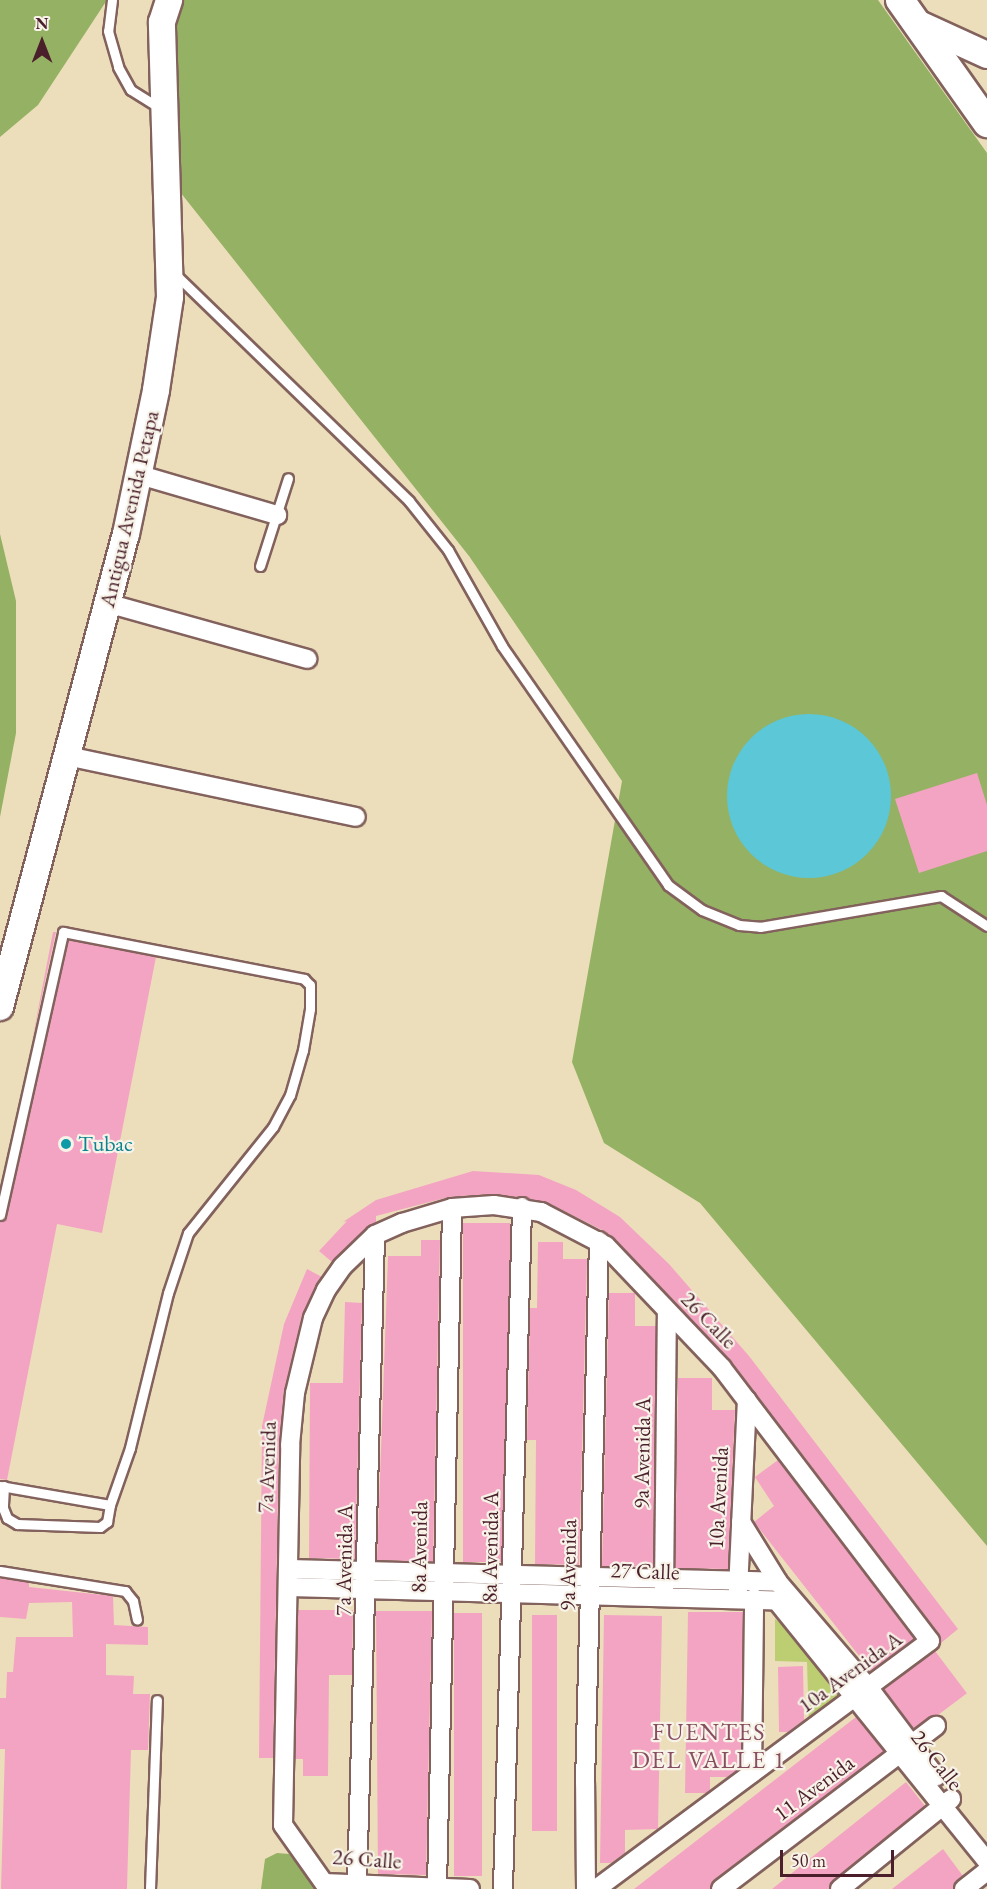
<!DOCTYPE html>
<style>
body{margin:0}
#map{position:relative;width:987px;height:1889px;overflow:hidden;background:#ecdebb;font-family:"EB Garamond",serif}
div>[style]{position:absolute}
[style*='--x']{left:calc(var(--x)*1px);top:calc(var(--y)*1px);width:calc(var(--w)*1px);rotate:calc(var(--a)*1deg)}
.green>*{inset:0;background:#bcce71}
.forest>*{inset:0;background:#95b163}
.water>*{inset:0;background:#5cc7d6}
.round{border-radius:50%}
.building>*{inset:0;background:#f4a4c3;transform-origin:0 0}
.roads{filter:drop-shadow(2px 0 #83625d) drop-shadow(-2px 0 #83625d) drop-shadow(0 2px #83625d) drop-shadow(0 -2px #83625d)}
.lane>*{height:9px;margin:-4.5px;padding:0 4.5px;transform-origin:4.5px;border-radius:4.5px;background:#fff}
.street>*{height:18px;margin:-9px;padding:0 9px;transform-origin:9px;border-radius:9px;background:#fff}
.secondary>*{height:26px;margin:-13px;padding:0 13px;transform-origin:13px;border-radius:13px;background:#fff}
.primary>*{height:28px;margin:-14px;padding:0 14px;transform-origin:14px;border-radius:14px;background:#fff}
.dots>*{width:16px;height:16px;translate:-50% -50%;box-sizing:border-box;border:3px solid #f7f3e8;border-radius:50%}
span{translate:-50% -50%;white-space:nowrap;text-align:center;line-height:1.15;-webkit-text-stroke:4.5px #f7f3e8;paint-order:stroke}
.street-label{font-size:22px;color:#4a1f2b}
.culture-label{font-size:22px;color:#0d838f}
.left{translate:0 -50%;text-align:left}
.neighbourhood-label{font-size:24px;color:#864e60;letter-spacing:1.5px}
.north{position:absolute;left:12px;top:12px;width:60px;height:60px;-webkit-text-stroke:4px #f7f3e8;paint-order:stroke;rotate:0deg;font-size:16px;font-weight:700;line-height:24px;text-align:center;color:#4a1f2b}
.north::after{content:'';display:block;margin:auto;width:21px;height:27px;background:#4a1f2b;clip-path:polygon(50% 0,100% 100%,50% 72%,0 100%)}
.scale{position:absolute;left:780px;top:1850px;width:114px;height:27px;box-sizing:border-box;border:3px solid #4a1f2b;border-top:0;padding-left:8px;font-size:18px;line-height:21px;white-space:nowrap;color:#4a1f2b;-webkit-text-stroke:4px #f7f3e8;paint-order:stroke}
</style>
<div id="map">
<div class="green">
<i style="clip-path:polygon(775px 1619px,786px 1627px,845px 1700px,809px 1728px,807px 1662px,775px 1661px)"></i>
</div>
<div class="forest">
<i style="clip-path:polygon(0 0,107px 0,38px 105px,0 137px)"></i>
<i style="clip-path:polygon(173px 0,878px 0,987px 153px,987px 1546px,700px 1203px,604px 1143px,572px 1062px,622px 781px,469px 556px,165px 173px)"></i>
<i style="clip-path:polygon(0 534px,16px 601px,16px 733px,0 817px)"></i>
<i style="clip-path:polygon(277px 1853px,289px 1854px,319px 1889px,261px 1889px,265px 1859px)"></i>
</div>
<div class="water">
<i class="round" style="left:727px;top:714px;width:164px;height:164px"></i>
</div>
<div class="building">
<i style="clip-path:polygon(977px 773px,987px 805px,987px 851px,919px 873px,895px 799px)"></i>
<i style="clip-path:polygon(53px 932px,56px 932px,32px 1041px)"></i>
<i style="clip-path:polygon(68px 940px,156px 957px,102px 1233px,57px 1224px,7px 1480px,0 1479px,0 1222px,7px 1216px)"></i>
<i style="clip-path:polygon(473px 1171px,539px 1175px,576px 1190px,620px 1217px,669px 1264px,749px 1356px,958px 1629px,941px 1643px,939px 1634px,731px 1361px,604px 1231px,546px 1202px,493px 1194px,449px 1197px,376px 1216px,376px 1222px,332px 1262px,319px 1251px,347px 1221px,343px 1222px,376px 1200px)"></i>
<i style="left:463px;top:1223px;width:47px;height:339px"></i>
<i style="clip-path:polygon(421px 1240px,440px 1240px,433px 1562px,377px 1560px,388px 1256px,421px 1256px)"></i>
<i style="clip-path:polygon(538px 1242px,563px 1242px,563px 1259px,587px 1259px,579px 1565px,535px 1564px,536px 1440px,527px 1440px,530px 1308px,537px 1308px)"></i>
<i style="clip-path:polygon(307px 1269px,322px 1277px,302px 1315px,284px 1392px,279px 1445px,273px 1758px,259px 1758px,262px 1426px,284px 1324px)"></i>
<i style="clip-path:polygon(609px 1293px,635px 1293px,635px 1326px,656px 1326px,653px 1567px,602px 1566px)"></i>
<i style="clip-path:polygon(345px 1302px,362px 1303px,355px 1559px,309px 1558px,310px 1383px,343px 1383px)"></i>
<i style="clip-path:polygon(678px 1378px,712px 1378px,712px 1410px,735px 1410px,728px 1569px,675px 1568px)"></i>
<i style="clip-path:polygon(778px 1460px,914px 1639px,871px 1671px,754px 1522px,774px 1506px,755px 1477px)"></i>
<i style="clip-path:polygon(0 1578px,29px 1582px,29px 1587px,113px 1596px,114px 1625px,148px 1627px,148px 1645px,106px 1644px,106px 1675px,134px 1676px,133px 1694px,150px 1694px,148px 1750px,131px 1750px,127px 1889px,1px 1889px,5px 1749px,0 1749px,0 1698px,6px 1698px,7px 1672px,13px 1672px,16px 1637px,73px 1637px,72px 1602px,29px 1603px,26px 1619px,0 1617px)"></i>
<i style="clip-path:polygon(298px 1610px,353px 1610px,352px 1675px,329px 1675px,328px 1776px,303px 1776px,303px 1759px,295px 1759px)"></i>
<i style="clip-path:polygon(376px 1611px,432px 1611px,426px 1875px,378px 1874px)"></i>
<i style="clip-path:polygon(688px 1612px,743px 1612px,741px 1767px,728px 1777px,710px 1777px,710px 1790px,706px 1793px,685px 1793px)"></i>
<i style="left:454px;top:1613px;width:28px;height:263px"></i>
<i style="left:532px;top:1615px;width:25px;height:216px"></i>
<i style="clip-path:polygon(604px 1615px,662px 1616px,658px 1829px,625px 1830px,625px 1853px,611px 1863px,600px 1863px)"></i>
<i style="left:935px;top:1651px;width:53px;height:64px;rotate:53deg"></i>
<i style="clip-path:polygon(803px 1666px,804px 1720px,788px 1732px,779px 1732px,778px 1667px)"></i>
<i style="clip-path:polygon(856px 1717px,884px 1751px,714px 1880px,710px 1889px,634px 1889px)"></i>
<i style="clip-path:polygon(906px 1782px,925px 1806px,833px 1880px,829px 1889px,772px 1889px)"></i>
<i style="clip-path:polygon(943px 1849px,963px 1876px,953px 1889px,892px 1889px)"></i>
</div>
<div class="roads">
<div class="lane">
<i style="--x:112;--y:0;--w:31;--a:97"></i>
<i style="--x:108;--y:31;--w:37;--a:74"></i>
<i style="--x:118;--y:67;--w:26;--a:61"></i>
<i style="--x:131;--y:90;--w:34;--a:32"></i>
<i style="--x:174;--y:273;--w:327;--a:44.1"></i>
<i style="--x:409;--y:501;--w:63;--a:51.5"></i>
<i style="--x:448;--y:550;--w:110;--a:60.6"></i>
<i style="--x:502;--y:646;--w:291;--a:55.2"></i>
<i style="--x:668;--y:885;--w:42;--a:36.3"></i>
<i style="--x:702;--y:910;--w:40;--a:22"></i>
<i style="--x:739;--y:925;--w:21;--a:5"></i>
<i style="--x:760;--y:927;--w:184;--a:-9.7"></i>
<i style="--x:941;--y:896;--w:55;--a:33.1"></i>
<i style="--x:260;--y:566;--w:92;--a:-72.3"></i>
<i style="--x:0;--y:1215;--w:290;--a:-77.4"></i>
<i style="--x:63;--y:932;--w:246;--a:11"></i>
<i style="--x:304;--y:979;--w:8;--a:45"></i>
<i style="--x:310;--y:985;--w:24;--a:90"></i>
<i style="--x:310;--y:1009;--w:42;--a:99.7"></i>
<i style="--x:303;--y:1050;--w:47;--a:106.1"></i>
<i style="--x:290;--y:1095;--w:36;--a:118"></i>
<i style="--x:273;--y:1127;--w:136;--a:128.7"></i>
<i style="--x:188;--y:1233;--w:63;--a:108.4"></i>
<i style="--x:168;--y:1293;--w:160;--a:103.8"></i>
<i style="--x:130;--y:1448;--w:60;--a:109.3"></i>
<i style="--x:110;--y:1505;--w:112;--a:-170.2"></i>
<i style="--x:4;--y:1486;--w:22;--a:93"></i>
<i style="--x:3;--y:1508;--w:11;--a:68"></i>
<i style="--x:7;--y:1518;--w:12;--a:31"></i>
<i style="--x:17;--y:1524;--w:83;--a:2.1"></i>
<i style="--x:100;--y:1527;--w:9;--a:-36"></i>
<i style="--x:107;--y:1522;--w:17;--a:-80"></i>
<i style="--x:0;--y:1571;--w:127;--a:9.1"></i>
<i style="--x:125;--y:1591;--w:13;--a:51"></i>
<i style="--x:133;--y:1601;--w:19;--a:78"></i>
<i style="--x:150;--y:1889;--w:189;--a:-87.9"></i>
</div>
<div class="street">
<i style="--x:140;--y:475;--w:143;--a:16.3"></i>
<i style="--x:107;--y:603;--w:208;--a:15.6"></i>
<i style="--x:67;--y:756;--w:295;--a:11.9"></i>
<i style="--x:741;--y:1522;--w:70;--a:58.3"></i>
<i style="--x:778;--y:1582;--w:140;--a:49.4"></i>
<i style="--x:869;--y:1688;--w:111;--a:53"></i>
<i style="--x:289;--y:1569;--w:489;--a:1.5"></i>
<i style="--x:290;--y:1587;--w:487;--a:1.6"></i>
<i style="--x:777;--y:1601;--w:334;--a:51.1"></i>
<i style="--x:664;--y:1590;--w:279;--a:-89.4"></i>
<i style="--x:738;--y:1590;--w:190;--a:-87.3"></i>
<i style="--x:752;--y:1773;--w:175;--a:-89.3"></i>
<i style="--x:357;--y:1885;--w:650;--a:-88.41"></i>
<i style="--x:437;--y:1887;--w:679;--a:-88.73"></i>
<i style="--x:470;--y:1889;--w:146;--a:-177.6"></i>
<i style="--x:324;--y:1883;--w:71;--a:-125.3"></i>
<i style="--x:283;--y:1825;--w:380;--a:-88.9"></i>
<i style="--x:290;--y:1445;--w:52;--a:-84.5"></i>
<i style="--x:295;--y:1393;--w:77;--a:-76.5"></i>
<i style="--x:313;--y:1318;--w:31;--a:-65"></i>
<i style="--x:326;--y:1290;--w:29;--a:-55"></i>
<i style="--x:343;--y:1266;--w:45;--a:-44.1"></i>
<i style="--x:375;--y:1235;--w:30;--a:-24"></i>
<i style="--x:402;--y:1223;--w:52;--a:-16.7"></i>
<i style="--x:452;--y:1208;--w:42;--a:-4.1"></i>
<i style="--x:494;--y:1205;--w:48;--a:8.5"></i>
<i style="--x:541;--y:1212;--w:73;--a:27.6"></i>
<i style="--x:606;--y:1246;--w:168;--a:46.4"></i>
<i style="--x:722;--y:1368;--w:343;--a:52.7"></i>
<i style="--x:930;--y:1641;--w:416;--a:143.4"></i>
<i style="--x:503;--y:1889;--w:682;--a:-88.4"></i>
<i style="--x:586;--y:1889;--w:106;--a:-90.5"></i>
<i style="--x:585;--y:1783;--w:542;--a:-88.52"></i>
<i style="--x:721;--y:1889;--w:270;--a:-37.2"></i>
<i style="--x:840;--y:1889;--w:143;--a:-39"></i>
<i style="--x:964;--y:1889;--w:29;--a:-38"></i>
</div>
<div class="secondary">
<i style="--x:917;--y:23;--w:77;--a:24.6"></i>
<i style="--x:0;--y:1007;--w:489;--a:-75.1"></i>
<i style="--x:126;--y:534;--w:147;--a:-78.2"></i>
<i style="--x:156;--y:390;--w:94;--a:-81.4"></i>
<i style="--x:170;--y:297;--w:275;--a:-91.7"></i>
<i style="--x:162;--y:22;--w:23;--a:-72"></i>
</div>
<div class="primary">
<i style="--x:900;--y:0;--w:151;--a:54.7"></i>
</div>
</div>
<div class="dots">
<i style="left:66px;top:1144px;background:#0f9aa8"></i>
</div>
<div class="street-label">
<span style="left:129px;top:509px;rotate:-77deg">Antigua Avenida Petapa</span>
<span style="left:709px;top:1320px;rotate:46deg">26 Calle</span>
<span style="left:642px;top:1453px;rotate:-89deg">9a Avenida A</span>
<span style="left:267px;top:1467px;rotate:-88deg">7a Avenida</span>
<span style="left:718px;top:1498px;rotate:-87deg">10a Avenida</span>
<span style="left:419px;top:1547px;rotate:-89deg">8a Avenida</span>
<span style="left:490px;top:1547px;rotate:-89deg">8a Avenida A</span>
<span style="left:344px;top:1560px;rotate:-89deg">7a Avenida A</span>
<span style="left:568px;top:1565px;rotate:-89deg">9a Avenida</span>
<span style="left:645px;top:1571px;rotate:2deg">27 Calle</span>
<span style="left:850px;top:1672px;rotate:-36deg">10a Avenida A</span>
<span style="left:937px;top:1760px;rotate:52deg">26 Calle</span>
<span style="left:814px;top:1788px;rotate:-37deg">11 Avenida</span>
<span style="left:367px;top:1859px;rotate:4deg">26 Calle</span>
</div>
<div class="culture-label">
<span class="left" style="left:78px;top:1144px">Tubac</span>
</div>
<div class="neighbourhood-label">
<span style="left:709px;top:1746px">FUENTES<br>DEL VALLE 1</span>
</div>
<div class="north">N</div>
<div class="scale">50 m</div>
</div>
